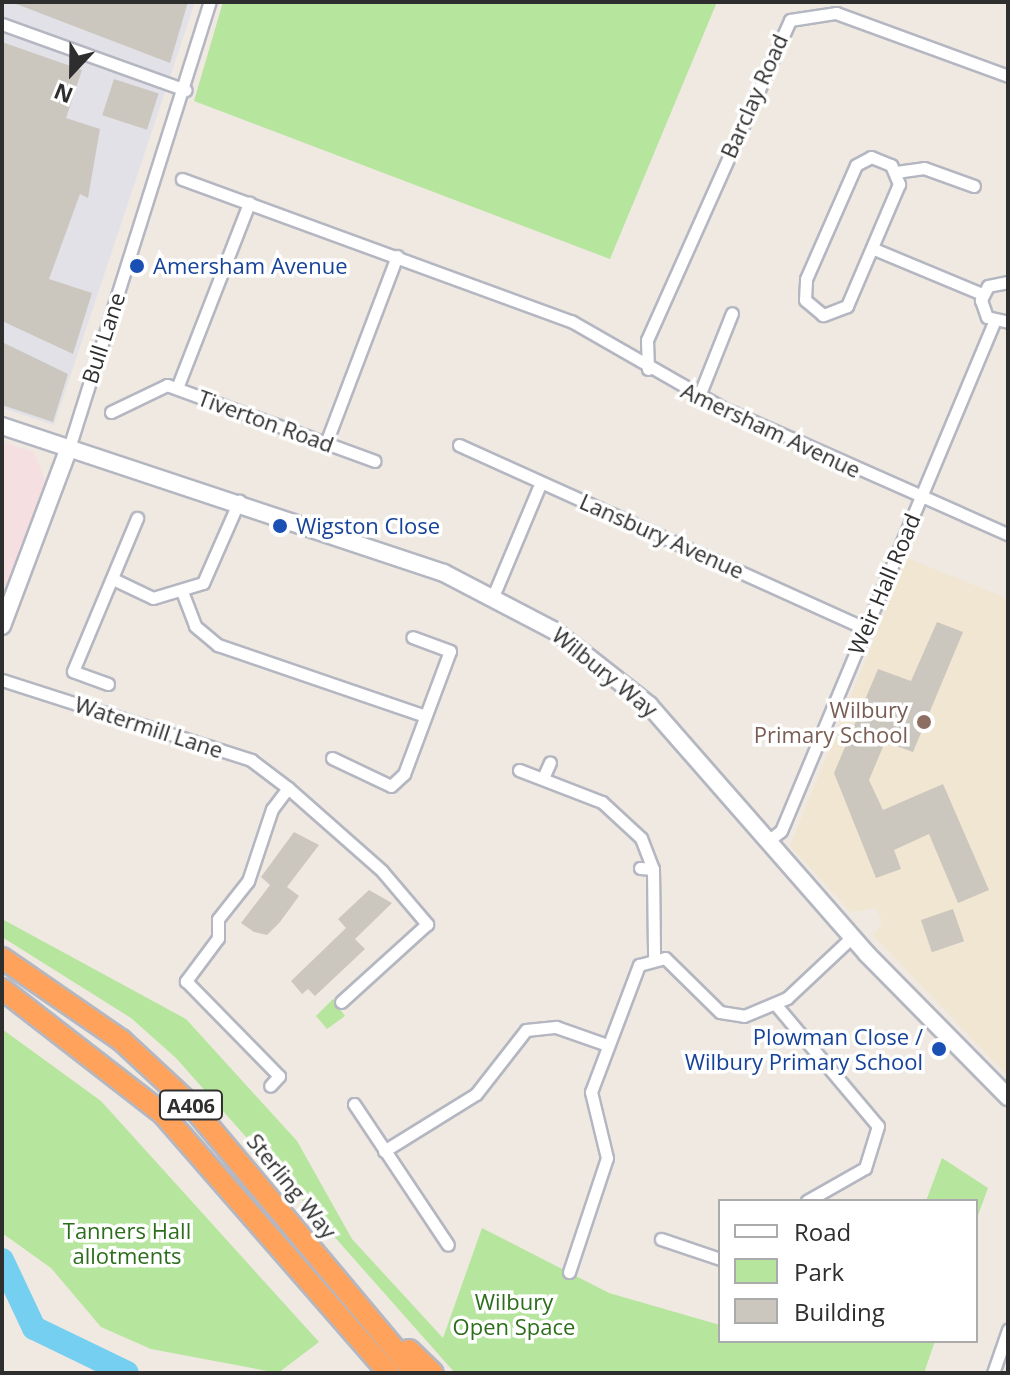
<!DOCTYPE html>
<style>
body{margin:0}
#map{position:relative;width:1010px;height:1375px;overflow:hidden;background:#efe9e1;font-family:"Open Sans",sans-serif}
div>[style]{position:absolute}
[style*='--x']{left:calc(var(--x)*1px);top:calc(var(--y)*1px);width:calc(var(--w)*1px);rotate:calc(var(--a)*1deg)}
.industrial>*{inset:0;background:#e3e1e8}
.education>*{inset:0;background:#f0e6d1}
.medical>*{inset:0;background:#f5dfe0}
.green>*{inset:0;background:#b6e59e}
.river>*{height:24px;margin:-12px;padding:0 12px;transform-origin:12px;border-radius:12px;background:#75cff0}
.building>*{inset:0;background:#cbc7bf;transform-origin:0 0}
.roads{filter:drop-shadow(2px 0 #b4b7c1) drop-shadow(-2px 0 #b4b7c1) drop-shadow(0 2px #b4b7c1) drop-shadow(0 -2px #b4b7c1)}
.street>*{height:11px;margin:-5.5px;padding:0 5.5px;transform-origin:5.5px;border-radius:5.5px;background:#fff}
.secondary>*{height:16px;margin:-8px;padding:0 8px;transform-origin:8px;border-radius:8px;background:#fff}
.highway>*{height:20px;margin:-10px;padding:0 10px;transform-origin:10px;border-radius:10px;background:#ffa35c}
.dots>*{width:22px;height:22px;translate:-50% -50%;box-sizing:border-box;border:4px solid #fff;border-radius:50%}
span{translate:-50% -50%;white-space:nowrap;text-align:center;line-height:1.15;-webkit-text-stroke:7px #fff;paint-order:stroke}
.shield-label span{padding:2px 6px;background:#fff;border:2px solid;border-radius:6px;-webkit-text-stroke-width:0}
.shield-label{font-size:20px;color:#2e2e2e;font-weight:700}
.street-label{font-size:22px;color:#2e2e2e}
.transit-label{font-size:22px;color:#164399}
.left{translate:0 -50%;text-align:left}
.right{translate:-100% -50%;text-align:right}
.education-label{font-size:22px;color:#785e54}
.park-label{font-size:22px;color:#2c6e1b}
.frame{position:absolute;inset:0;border:4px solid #2e2e2e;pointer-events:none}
.legend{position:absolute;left:718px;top:1199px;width:260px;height:144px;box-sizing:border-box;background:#fff;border:2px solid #ababab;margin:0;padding:10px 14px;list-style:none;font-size:24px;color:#2e2e2e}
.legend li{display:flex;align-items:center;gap:16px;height:40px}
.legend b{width:40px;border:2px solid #ababab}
.north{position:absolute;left:32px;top:32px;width:80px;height:80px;-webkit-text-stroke:6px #fff;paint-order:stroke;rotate:202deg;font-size:22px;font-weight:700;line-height:32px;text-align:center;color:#2e2e2e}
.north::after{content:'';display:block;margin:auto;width:28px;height:36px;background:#2e2e2e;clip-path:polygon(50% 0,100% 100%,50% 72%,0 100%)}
</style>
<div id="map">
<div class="industrial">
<i style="clip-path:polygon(2px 2px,195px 2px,54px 425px,2px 408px)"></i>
</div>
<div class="education">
<i style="clip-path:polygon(907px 558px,1008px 599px,1008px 1076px,873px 935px,882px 922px,876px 908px,851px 912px,790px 846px)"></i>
</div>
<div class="medical">
<i style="clip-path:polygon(2px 442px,34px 452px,47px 486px,2px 605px)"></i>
</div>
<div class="green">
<i style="clip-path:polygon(223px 2px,717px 2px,610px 259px,194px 101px)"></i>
<i style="clip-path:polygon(2px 919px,186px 1019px,297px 1141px,352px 1239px,443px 1338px,482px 1228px,609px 1293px,720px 1325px,720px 1341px,935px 1341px,924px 1373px,455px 1373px,176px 1058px,131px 1018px,2px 937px)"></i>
<i style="clip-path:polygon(333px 999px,345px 1016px,327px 1029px,316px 1016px)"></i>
<i style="clip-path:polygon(2px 1029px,101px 1101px,319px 1342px,278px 1373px,151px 1349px,101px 1327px,51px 1268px,2px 1233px)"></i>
<i style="clip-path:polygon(942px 1158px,988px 1188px,976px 1221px,976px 1201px,926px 1201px)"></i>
</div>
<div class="river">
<i style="--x:2;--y:1260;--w:75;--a:64.8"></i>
<i style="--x:34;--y:1328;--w:103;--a:25.8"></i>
</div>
<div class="building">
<i style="clip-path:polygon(11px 2px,188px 2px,170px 63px)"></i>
<i style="clip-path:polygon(2px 42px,82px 70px,66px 118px,100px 129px,88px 198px,80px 194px,49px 279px,92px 293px,73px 354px,2px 321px)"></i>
<i style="left:114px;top:79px;width:47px;height:38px;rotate:18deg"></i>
<i style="clip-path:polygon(2px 342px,68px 374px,53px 422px,2px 405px)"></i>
<i style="clip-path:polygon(937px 622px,963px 632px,913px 752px,885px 742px,869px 780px,883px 810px,943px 784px,989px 890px,958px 903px,929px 834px,894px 850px,901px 869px,876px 878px,834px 773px,878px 669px,911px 681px)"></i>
<i style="clip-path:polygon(294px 832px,319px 845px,287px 887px,299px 896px,280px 922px,267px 935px,254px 932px,241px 923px,270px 885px,261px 877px)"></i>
<i style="clip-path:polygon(369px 890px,392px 903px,355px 939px,365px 949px,315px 996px,308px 989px,302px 994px,291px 981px,346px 928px,338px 919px)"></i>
<i style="left:953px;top:909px;width:34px;height:34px;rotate:71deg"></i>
</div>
<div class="roads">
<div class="street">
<i style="--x:2;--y:24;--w:195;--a:19.8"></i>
<i style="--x:871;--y:157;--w:22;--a:22"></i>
<i style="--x:891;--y:165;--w:21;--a:67"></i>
<i style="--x:899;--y:184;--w:133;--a:113.1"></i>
<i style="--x:847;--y:306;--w:26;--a:159"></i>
<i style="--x:823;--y:315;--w:23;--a:-140"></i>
<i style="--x:805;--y:300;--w:21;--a:-87"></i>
<i style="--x:806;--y:279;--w:124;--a:-66.3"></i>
<i style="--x:856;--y:165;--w:17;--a:-28"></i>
<i style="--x:896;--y:172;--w:28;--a:-8"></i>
<i style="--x:924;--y:168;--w:53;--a:19.8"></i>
<i style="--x:182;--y:179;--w:414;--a:20.1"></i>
<i style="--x:571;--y:321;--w:175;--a:29.8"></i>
<i style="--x:723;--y:408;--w:312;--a:23.9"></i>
<i style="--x:874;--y:249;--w:117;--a:22.6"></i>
<i style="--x:1008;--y:282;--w:20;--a:169"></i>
<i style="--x:988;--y:286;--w:16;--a:117"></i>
<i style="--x:981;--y:300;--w:18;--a:71"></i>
<i style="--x:987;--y:317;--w:22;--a:13"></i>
<i style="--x:648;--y:369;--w:29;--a:-92"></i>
<i style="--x:647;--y:340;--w:350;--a:-65.9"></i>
<i style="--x:790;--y:20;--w:47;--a:-8.7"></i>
<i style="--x:836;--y:13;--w:183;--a:20.1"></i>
<i style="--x:177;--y:388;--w:199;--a:-68.7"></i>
<i style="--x:699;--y:396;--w:89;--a:-68.3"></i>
<i style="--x:111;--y:412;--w:62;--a:-25.7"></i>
<i style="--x:167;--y:385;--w:221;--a:20.1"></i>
<i style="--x:326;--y:443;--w:200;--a:-69.2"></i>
<i style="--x:459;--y:445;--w:445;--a:24.3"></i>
<i style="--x:69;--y:448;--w:468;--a:-72.5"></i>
<i style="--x:113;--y:579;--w:44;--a:25.4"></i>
<i style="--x:153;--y:598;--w:52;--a:-16.7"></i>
<i style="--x:203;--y:583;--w:90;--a:-66.3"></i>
<i style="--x:183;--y:594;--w:34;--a:69"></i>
<i style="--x:195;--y:626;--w:30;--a:40"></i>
<i style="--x:218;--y:645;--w:219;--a:18.9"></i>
<i style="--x:494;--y:594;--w:121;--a:-67.2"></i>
<i style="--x:2;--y:680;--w:262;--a:17.8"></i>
<i style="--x:251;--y:760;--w:46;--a:37.1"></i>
<i style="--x:288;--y:788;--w:26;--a:127"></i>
<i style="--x:272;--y:809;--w:76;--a:108.4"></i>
<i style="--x:248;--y:881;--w:48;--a:128.3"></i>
<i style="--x:218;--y:919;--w:19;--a:90"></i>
<i style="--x:218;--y:938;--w:54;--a:126.7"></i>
<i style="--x:186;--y:981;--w:133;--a:45.6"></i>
<i style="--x:279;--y:1076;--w:13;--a:132"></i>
<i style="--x:108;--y:684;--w:37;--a:-160"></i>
<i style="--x:73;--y:671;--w:166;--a:-67.3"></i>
<i style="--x:332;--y:758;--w:65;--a:25.4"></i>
<i style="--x:391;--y:786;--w:18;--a:-43"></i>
<i style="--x:404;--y:774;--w:131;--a:-69.5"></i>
<i style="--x:450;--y:651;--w:40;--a:-159.8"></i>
<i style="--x:519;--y:770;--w:89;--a:21.1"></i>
<i style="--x:602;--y:802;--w:53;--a:42.7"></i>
<i style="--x:641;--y:838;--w:33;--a:69"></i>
<i style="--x:653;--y:869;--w:87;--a:89.3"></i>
<i style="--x:543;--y:778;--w:17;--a:-66"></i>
<i style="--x:288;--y:788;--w:125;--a:41.4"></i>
<i style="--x:382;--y:871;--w:70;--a:49.7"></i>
<i style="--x:427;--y:924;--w:116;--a:137.8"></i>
<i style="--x:768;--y:841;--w:16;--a:-38"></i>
<i style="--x:781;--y:831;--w:552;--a:-67.29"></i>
<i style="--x:640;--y:868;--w:13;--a:4"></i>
<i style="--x:776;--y:1005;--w:158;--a:49.9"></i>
<i style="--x:878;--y:1126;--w:44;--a:107.2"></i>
<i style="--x:865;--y:1168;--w:67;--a:150.4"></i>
<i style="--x:354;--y:1104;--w:169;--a:56.3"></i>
<i style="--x:384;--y:1151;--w:108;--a:-31.8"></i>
<i style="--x:476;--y:1094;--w:81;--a:-52"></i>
<i style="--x:526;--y:1030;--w:30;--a:-6"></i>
<i style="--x:556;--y:1027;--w:54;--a:19.4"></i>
<i style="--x:661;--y:1239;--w:62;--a:18.7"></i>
<i style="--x:569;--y:1272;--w:120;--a:-71.6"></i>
<i style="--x:607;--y:1158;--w:68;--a:-103.6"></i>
<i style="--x:591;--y:1092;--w:136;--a:-69.3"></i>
<i style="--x:639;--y:965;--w:27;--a:-15"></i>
<i style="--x:665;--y:958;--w:77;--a:44.5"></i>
<i style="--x:720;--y:1012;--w:24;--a:9"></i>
<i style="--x:744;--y:1016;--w:47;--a:-22.7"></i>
<i style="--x:787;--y:998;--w:91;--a:-43.2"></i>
<i style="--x:993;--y:1373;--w:46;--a:-70.8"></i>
</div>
<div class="secondary">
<i style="--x:2;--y:426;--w:466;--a:18.4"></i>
<i style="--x:444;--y:573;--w:125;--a:27.6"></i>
<i style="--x:555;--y:631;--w:120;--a:38.2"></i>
<i style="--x:649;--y:705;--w:331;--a:48.8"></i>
<i style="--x:867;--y:954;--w:201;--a:45.4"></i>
<i style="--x:2;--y:626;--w:190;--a:-69.4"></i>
</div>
<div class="highway">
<i style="--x:2;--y:958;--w:145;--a:34.6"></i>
<i style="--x:121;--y:1040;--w:96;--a:42.9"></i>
<i style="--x:191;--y:1105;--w:349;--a:50.1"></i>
<i style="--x:2;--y:989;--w:204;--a:37.8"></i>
<i style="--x:163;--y:1114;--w:344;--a:48.9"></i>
<i style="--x:409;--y:1350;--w:33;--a:44"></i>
</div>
</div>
<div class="dots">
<i style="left:137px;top:266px;background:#1a4fb4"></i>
<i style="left:280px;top:526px;background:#1a4fb4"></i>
<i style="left:924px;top:722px;background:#8d6e63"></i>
<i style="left:939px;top:1049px;background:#1a4fb4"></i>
</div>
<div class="shield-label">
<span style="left:191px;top:1105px">A406</span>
</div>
<div class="street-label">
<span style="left:754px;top:96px;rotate:-66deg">Barclay Road</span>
<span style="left:103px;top:338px;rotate:-72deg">Bull Lane</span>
<span style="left:266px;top:421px;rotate:20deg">Tiverton Road</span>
<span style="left:771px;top:430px;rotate:25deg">Amersham Avenue</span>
<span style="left:662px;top:536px;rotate:24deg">Lansbury Avenue</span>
<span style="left:884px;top:584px;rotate:-67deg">Weir Hall Road</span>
<span style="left:605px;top:672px;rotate:39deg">Wilbury Way</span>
<span style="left:149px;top:727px;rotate:18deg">Watermill Lane</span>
<span style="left:292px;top:1186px;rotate:51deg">Sterling Way</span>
</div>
<div class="transit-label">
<span class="left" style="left:153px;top:266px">Amersham Avenue</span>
<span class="left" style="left:296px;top:526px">Wigston Close</span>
<span class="right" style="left:923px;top:1049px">Plowman Close /<br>Wilbury Primary School</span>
</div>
<div class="education-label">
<span class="right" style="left:908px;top:722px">Wilbury<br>Primary School</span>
</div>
<div class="park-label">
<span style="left:127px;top:1243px">Tanners Hall<br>allotments</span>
<span style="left:514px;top:1314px">Wilbury<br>Open Space</span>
</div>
<div class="frame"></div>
<ul class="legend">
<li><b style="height:10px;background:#fff"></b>Road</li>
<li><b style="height:22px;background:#b6e59e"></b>Park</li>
<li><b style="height:22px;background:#cbc7bf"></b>Building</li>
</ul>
<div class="north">N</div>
</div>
